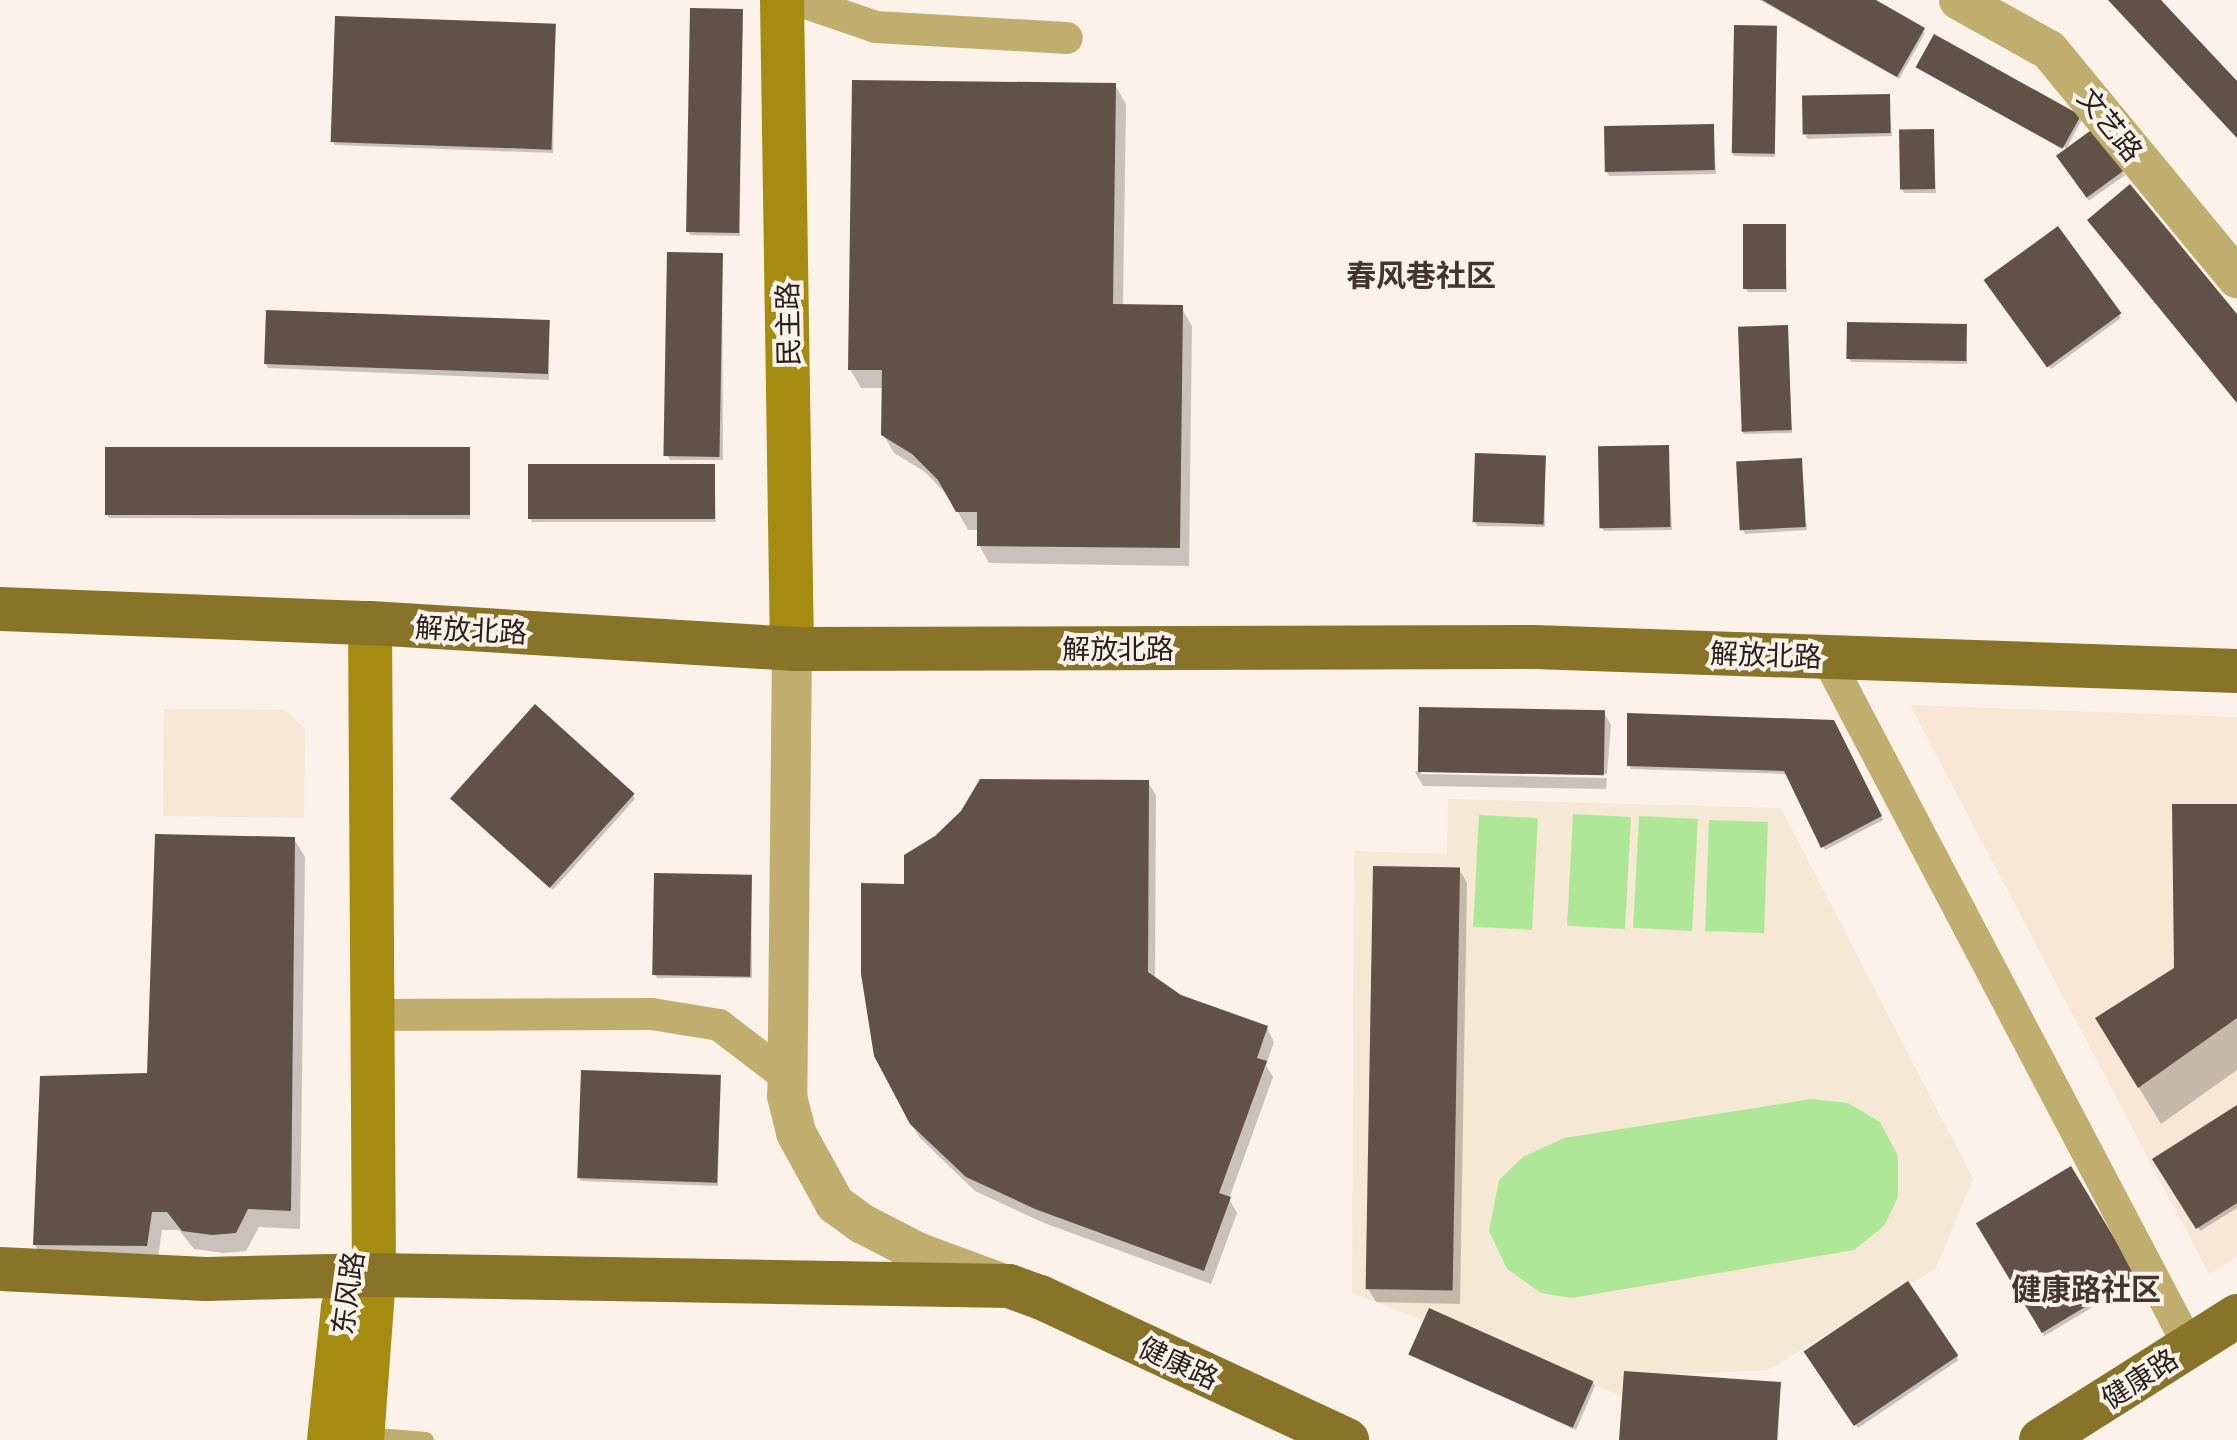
<!DOCTYPE html>
<meta charset="utf-8">
<style>
body{margin:0}
#map{position:relative;width:2237px;height:1440px;overflow:hidden;background:#fdf2e9;font-family:"Noto Sans","Noto Sans SC",sans-serif}
div>[style]{position:absolute}
[style*='--x']{left:calc(var(--x)*1px);top:calc(var(--y)*1px);width:calc(var(--w)*1px);rotate:calc(var(--a)*1deg)}
.education>*{inset:0;background:#f5e8d4}
.medical>*{inset:0;background:#f8e7d5}
.green>*{inset:0;background:#afe798;transform-origin:0 0}
.shadow>*{inset:0;background:#0003;transform-origin:0 0}
.building>*{inset:0;background:#615147;transform-origin:0 0}
.service>*{height:16px;margin:-8px;padding:0 8px;transform-origin:8px;border-radius:8px;background:#c0ae6f}
.minor>*{height:32px;margin:-16px;padding:0 16px;transform-origin:16px;border-radius:16px;background:#c0ae6f}
.tertiary>*{height:40px;margin:-20px;padding:0 20px;transform-origin:20px;border-radius:20px;background:#c0ae6f}
.secondary>*{height:44px;margin:-22px;padding:0 22px;transform-origin:22px;border-radius:22px;background:#a68b11}
.primary>*{height:44px;margin:-22px;padding:0 22px;transform-origin:22px;border-radius:22px;background:#877429}
span{translate:-50% -50%;white-space:nowrap;text-align:center;line-height:1.15;-webkit-text-stroke:8px #fdf2e9;paint-order:stroke}
.street-label{font-size:28px;color:#27211b}
.neighbourhood-label{font-size:30px;color:#43352a;font-weight:700}
</style>
<div id="map">
<div class="education">
<i style="clip-path:polygon(1448px 799px,1781px 808px,1973px 1179px,1936px 1268px,1768px 1370px,1653px 1376px,1632px 1400px,1352px 1293px,1354px 851px,1447px 854px)"></i>
</div>
<div class="medical">
<i style="clip-path:polygon(1910px 705px,2237px 717px,2237px 1257px,2209px 1274px)"></i>
<i style="clip-path:polygon(164px 709px,285px 710px,305px 729px,304px 818px,163px 816px)"></i>
</div>
<div class="green">
<i style="left:1573px;top:814px;width:58px;height:112px;rotate:3deg"></i>
<i style="left:1479px;top:815px;width:59px;height:112px;rotate:3deg"></i>
<i style="left:1639px;top:816px;width:59px;height:112px;rotate:3deg"></i>
<i style="left:1709px;top:820px;width:59px;height:111px;rotate:2deg"></i>
<i style="clip-path:polygon(1811px 1099px,1848px 1103px,1880px 1122px,1898px 1156px,1898px 1197px,1884px 1226px,1854px 1250px,1572px 1298px,1541px 1293px,1507px 1269px,1489px 1231px,1499px 1180px,1523px 1157px,1564px 1138px)"></i>
</div>
<div class="shadow">
<i style="clip-path:polygon(1760px 0,1871px 0,1925px 33px,1899px 79px)"></i>
<i style="clip-path:polygon(741px 11px,740px 236px,690px 235px,688px 231px)"></i>
<i style="clip-path:polygon(555px 26px,553px 153px,335px 145px,333px 141px)"></i>
<i style="clip-path:polygon(1776px 28px,1775px 157px,1734px 156px,1732px 152px)"></i>
<i style="clip-path:polygon(1918px 67px,2080px 116px,2082px 120px,2066px 149px,2059px 138px,2056px 140px,2060px 148px)"></i>
<i style="clip-path:polygon(1115px 85px,1126px 104px,1123px 306px,1181px 307px,1192px 326px,1189px 566px,989px 563px,979px 545px,979px 530px,968px 530px,950px 498px,925px 472px,894px 453px,883px 434px,884px 388px,861px 388px,850px 369px)"></i>
<i style="clip-path:polygon(1888px 96px,1892px 136px,1808px 139px,1805px 136px)"></i>
<i style="clip-path:polygon(1713px 126px,1716px 174px,1609px 176px,1607px 172px)"></i>
<i style="clip-path:polygon(1933px 131px,1936px 193px,1904px 193px,1902px 189px)"></i>
<i style="left:2094px;top:131px;width:54px;height:44px;rotate:55deg"></i>
<i style="clip-path:polygon(1785px 226px,1787px 292px,1748px 292px,1745px 288px)"></i>
<i style="clip-path:polygon(722px 255px,723px 460px,670px 460px,668px 456px)"></i>
<i style="clip-path:polygon(1989px 284px,2119px 315px,2121px 318px,2051px 369px)"></i>
<i style="clip-path:polygon(549px 324px,549px 380px,268px 368px,266px 364px)"></i>
<i style="clip-path:polygon(1966px 326px,1967px 364px,1851px 362px,1849px 358px)"></i>
<i style="clip-path:polygon(1787px 327px,1792px 433px,1744px 434px,1742px 431px)"></i>
<i style="clip-path:polygon(1668px 447px,1672px 530px,1604px 531px,1602px 528px)"></i>
<i style="clip-path:polygon(468px 450px,470px 519px,109px 518px,107px 514px)"></i>
<i style="clip-path:polygon(1545px 457px,1545px 527px,1477px 526px,1475px 522px)"></i>
<i style="clip-path:polygon(1801px 460px,1807px 530px,1745px 534px,1743px 530px)"></i>
<i style="clip-path:polygon(714px 466px,716px 522px,532px 522px,530px 518px)"></i>
<i style="clip-path:polygon(1603px 711px,1611px 725px,1607px 774px,1421px 770px,1421px 774px,1607px 778px,1606px 789px,1423px 786px,1415px 772px)"></i>
<i style="clip-path:polygon(1832px 722px,1883px 820px,1825px 850px,1788px 774px,1631px 769px,1629px 765px)"></i>
<i style="clip-path:polygon(1148px 782px,1156px 795px,1155px 979px,1180px 996px,1267px 1028px,1274px 1042px,1266px 1065px,1273px 1077px,1229px 1199px,1237px 1213px,1211px 1284px,1044px 1223px,975px 1191px,920px 1138px,911px 1124px,906px 886px)"></i>
<i style="clip-path:polygon(633px 795px,635px 799px,553px 890px,455px 802px)"></i>
<i style="clip-path:polygon(2237px 806px,2237px 1070px,2161px 1124px,2119px 1055px,2176px 970px)"></i>
<i style="clip-path:polygon(294px 839px,305px 857px,300px 1229px,259px 1227px,246px 1251px,224px 1253px,194px 1249px,179px 1230px,162px 1230px,157px 1264px,45px 1263px,35px 1245px,149px 1075px)"></i>
<i style="clip-path:polygon(1459px 869px,1467px 883px,1460px 1304px,1376px 1302px,1368px 1289px)"></i>
<i style="clip-path:polygon(751px 876px,752px 978px,657px 978px,655px 974px)"></i>
<i style="clip-path:polygon(720px 1077px,718px 1186px,581px 1181px,579px 1178px)"></i>
<i style="clip-path:polygon(2237px 1107px,2237px 1208px,2200px 1231px,2155px 1159px)"></i>
<i style="left:2070px;top:1169px;width:130px;height:108px;rotate:59deg"></i>
<i style="left:1907px;top:1284px;width:92px;height:121px;rotate:56deg"></i>
<i style="clip-path:polygon(1410px 1354px,1593px 1383px,1595px 1386px,1576px 1430px)"></i>
<i style="clip-path:polygon(1780px 1384px,1778px 1440px,1621px 1440px)"></i>
</div>
<div class="building">
<i style="clip-path:polygon(1762px 0,1876px 0,1925px 28px,1897px 77px)"></i>
<i style="clip-path:polygon(2108px 0,2161px 0,2237px 81px,2237px 138px)"></i>
<i style="left:690px;top:8px;width:53px;height:224px;rotate:1deg"></i>
<i style="left:335px;top:16px;width:221px;height:126px;rotate:2deg"></i>
<i style="left:1734px;top:25px;width:43px;height:128px;rotate:1deg"></i>
<i style="left:1934px;top:34px;width:168px;height:38px;rotate:29deg"></i>
<i style="clip-path:polygon(852px 80px,1116px 83px,1113px 304px,1183px 305px,1180px 548px,977px 546px,977px 512px,956px 512px,938px 480px,912px 454px,881px 435px,882px 370px,848px 370px)"></i>
<i style="left:1890px;top:94px;width:39px;height:88px;rotate:89deg"></i>
<i style="left:1714px;top:124px;width:46px;height:110px;rotate:89deg"></i>
<i style="left:2094px;top:128px;width:52px;height:47px;rotate:54deg"></i>
<i style="left:1934px;top:129px;width:60px;height:35px;rotate:89deg"></i>
<i style="clip-path:polygon(2130px 184px,2237px 314px,2237px 403px,2087px 220px)"></i>
<i style="left:1743px;top:224px;width:43px;height:65px"></i>
<i style="left:2058px;top:226px;width:108px;height:92px;rotate:54deg"></i>
<i style="left:667px;top:252px;width:56px;height:204px;rotate:1deg"></i>
<i style="left:266px;top:310px;width:284px;height:54px;rotate:2deg"></i>
<i style="left:1847px;top:322px;width:120px;height:37px;rotate:1deg"></i>
<i style="left:1788px;top:325px;width:105px;height:50px;rotate:88deg"></i>
<i style="left:1669px;top:445px;width:82px;height:71px;rotate:89deg"></i>
<i style="left:105px;top:447px;width:365px;height:68px"></i>
<i style="left:1475px;top:453px;width:71px;height:69px;rotate:2deg"></i>
<i style="left:1802px;top:458px;width:69px;height:66px;rotate:87deg"></i>
<i style="left:528px;top:464px;width:187px;height:55px"></i>
<i style="left:535px;top:704px;width:134px;height:127px;rotate:42deg"></i>
<i style="left:1419px;top:707px;width:186px;height:65px;rotate:1deg"></i>
<i style="clip-path:polygon(1627px 713px,1834px 720px,1882px 816px,1821px 848px,1784px 771px,1627px 766px)"></i>
<i style="clip-path:polygon(980px 779px,1149px 780px,1148px 972px,1181px 995px,1268px 1026px,1257px 1058px,1267px 1061px,1219px 1193px,1231px 1197px,1204px 1271px,1035px 1209px,966px 1177px,910px 1124px,874px 1056px,861px 974px,861px 883px,904px 884px,904px 855px,935px 836px,961px 811px)"></i>
<i style="clip-path:polygon(2172px 804px,2237px 804px,2237px 1018px,2138px 1088px,2095px 1018px,2174px 968px)"></i>
<i style="clip-path:polygon(155px 834px,295px 837px,291px 1211px,248px 1209px,236px 1233px,212px 1235px,182px 1231px,167px 1212px,152px 1212px,147px 1246px,33px 1245px,40px 1076px,147px 1073px)"></i>
<i style="left:1373px;top:866px;width:87px;height:423px;rotate:1deg"></i>
<i style="left:654px;top:873px;width:98px;height:102px;rotate:1deg"></i>
<i style="left:581px;top:1070px;width:140px;height:108px;rotate:2deg"></i>
<i style="clip-path:polygon(2237px 1105px,2237px 1203px,2196px 1229px,2152px 1159px)"></i>
<i style="left:2071px;top:1166px;width:128px;height:111px;rotate:59deg"></i>
<i style="left:1908px;top:1281px;width:90px;height:126px;rotate:56deg"></i>
<i style="left:1429px;top:1308px;width:180px;height:51px;rotate:24deg"></i>
<i style="clip-path:polygon(1624px 1371px,1781px 1382px,1777px 1440px,1619px 1440px)"></i>
</div>
<div class="service">
<i style="--x:365;--y:1435;--w:61;--a:4.7"></i>
</div>
<div class="minor">
<i style="--x:797;--y:0;--w:83;--a:18.9"></i>
<i style="--x:876;--y:27;--w:191;--a:3.3"></i>
<i style="--x:1826;--y:656;--w:780;--a:62.25"></i>
<i style="--x:373;--y:1015;--w:279;--a:-0.2"></i>
<i style="--x:652;--y:1014;--w:68;--a:9.3"></i>
<i style="--x:719;--y:1025;--w:86;--a:37.4"></i>
</div>
<div class="tertiary">
<i style="--x:1959;--y:0;--w:103;--a:29.1"></i>
<i style="--x:2049;--y:50;--w:296;--a:50.5"></i>
<i style="--x:792;--y:649;--w:447;--a:90.6"></i>
<i style="--x:787;--y:1096;--w:38;--a:76"></i>
<i style="--x:796;--y:1133;--w:81;--a:61.2"></i>
<i style="--x:835;--y:1204;--w:34;--a:36"></i>
<i style="--x:863;--y:1224;--w:61;--a:27.4"></i>
<i style="--x:917;--y:1252;--w:86;--a:20.3"></i>
</div>
<div class="secondary">
<i style="--x:782;--y:0;--w:649;--a:89.12"></i>
<i style="--x:329;--y:1440;--w:134;--a:-84"></i>
<i style="--x:362;--y:1440;--w:165;--a:-85.8"></i>
<i style="--x:374;--y:1275;--w:652;--a:-90.35"></i>
</div>
<div class="primary">
<i style="--x:0;--y:609;--w:370;--a:2.2"></i>
<i style="--x:370;--y:623;--w:423;--a:3.5"></i>
<i style="--x:792;--y:649;--w:742;--a:-0.15"></i>
<i style="--x:1534;--y:647;--w:703;--a:1.96"></i>
<i style="--x:0;--y:1269;--w:206;--a:2.8"></i>
<i style="--x:206;--y:1279;--w:168;--a:-1.4"></i>
<i style="--x:374;--y:1275;--w:635;--a:0.99"></i>
<i style="--x:1009;--y:1286;--w:33;--a:20"></i>
<i style="--x:1040;--y:1297;--w:339;--a:25"></i>
<i style="--x:2041;--y:1440;--w:232;--a:-32.3"></i>
</div>
<div class="street-label">
<span style="left:2111px;top:124px;rotate:51deg">文艺路</span>
<span style="left:787px;top:324px;rotate:-91deg">民主路</span>
<span style="left:471px;top:629px;rotate:3deg">解放北路</span>
<span style="left:1118px;top:648px">解放北路</span>
<span style="left:1766px;top:654px;rotate:2deg">解放北路</span>
<span style="left:347px;top:1293px;rotate:-82deg">东风路</span>
<span style="left:1179px;top:1362px;rotate:25deg">健康路</span>
<span style="left:2139px;top:1378px;rotate:-33deg">健康路</span>
</div>
<div class="neighbourhood-label">
<span style="left:1421px;top:275px">春风巷社区</span>
<span style="left:2086px;top:1289px">健康路社区</span>
</div>
</div>
